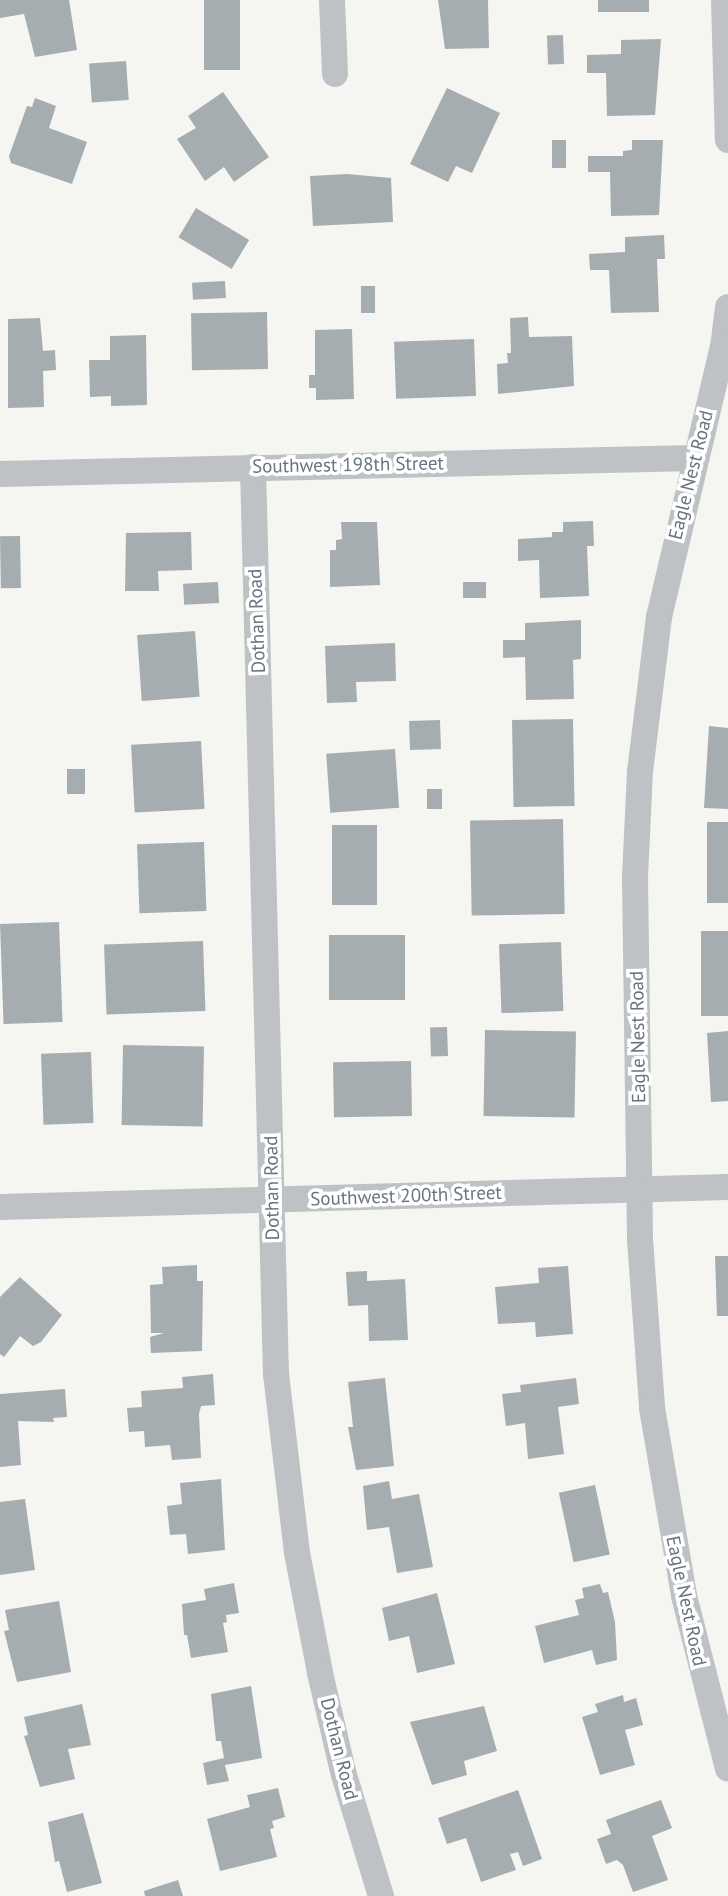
<!DOCTYPE html>
<style>
body{margin:0}
#map{position:relative;width:728px;height:1896px;overflow:hidden;background:#f5f5f2;font-family:"PT Sans",sans-serif}
div>[style]{position:absolute}
[style*='--x']{left:calc(var(--x)*1px);top:calc(var(--y)*1px);width:calc(var(--w)*1px);rotate:calc(var(--a)*1deg)}
.building>*{inset:0;background:#a6adb1;transform-origin:0 0}
.minor>*{height:26px;margin:-13px;padding:0 13px;transform-origin:13px;border-radius:13px;background:#bec2c5}
span{translate:-50% -50%;white-space:nowrap;text-align:center;line-height:1.15;-webkit-text-stroke:7px #fff;paint-order:stroke}
.street-label{font-size:19px;color:#67757f}
</style>
<div id="map">
<div class="building">
<i style="clip-path:polygon(0 0,69px 0,77px 50px,35px 57px,24px 14px,0 18px)"></i>
<i style="left:204px;top:0;width:36px;height:70px"></i>
<i style="clip-path:polygon(438px 0,488px 0,489px 48px,445px 49px)"></i>
<i style="left:598px;top:0;width:51px;height:12px"></i>
<i style="left:563px;top:35px;width:29px;height:16px;rotate:88deg"></i>
<i style="clip-path:polygon(661px 39px,655px 115px,607px 116px,606px 73px,587px 73px,587px 55px,621px 54px,621px 40px)"></i>
<i style="left:126px;top:61px;width:39px;height:37px;rotate:86deg"></i>
<i style="clip-path:polygon(447px 88px,500px 113px,472px 173px,456px 166px,448px 182px,410px 164px)"></i>
<i style="clip-path:polygon(223px 92px,269px 157px,234px 182px,224px 167px,205px 181px,177px 139px,196px 128px,188px 116px)"></i>
<i style="clip-path:polygon(35px 98px,56px 106px,49px 128px,87px 142px,72px 184px,11px 163px,9px 156px,27px 106px,32px 107px)"></i>
<i style="left:552px;top:140px;width:14px;height:28px"></i>
<i style="clip-path:polygon(632px 140px,663px 140px,659px 215px,611px 216px,610px 172px,588px 172px,588px 156px,623px 156px,623px 151px,632px 150px)"></i>
<i style="clip-path:polygon(347px 174px,391px 178px,393px 222px,313px 226px,310px 176px)"></i>
<i style="left:196px;top:208px;width:62px;height:34px;rotate:31deg"></i>
<i style="clip-path:polygon(664px 235px,665px 259px,657px 259px,659px 312px,611px 313px,609px 270px,590px 270px,589px 254px,625px 252px,625px 237px)"></i>
<i style="left:225px;top:281px;width:17px;height:33px;rotate:87deg"></i>
<i style="left:361px;top:286px;width:14px;height:27px"></i>
<i style="left:267px;top:312px;width:57px;height:76px;rotate:89deg"></i>
<i style="clip-path:polygon(528px 317px,529px 337px,572px 336px,574px 386px,498px 394px,497px 364px,508px 363px,507px 353px,511px 353px,510px 318px)"></i>
<i style="clip-path:polygon(40px 318px,43px 351px,55px 350px,56px 370px,43px 371px,44px 407px,8px 408px,8px 319px)"></i>
<i style="clip-path:polygon(352px 329px,354px 399px,316px 400px,316px 388px,309px 388px,309px 375px,315px 375px,315px 330px)"></i>
<i style="clip-path:polygon(146px 335px,147px 405px,111px 406px,111px 396px,90px 397px,89px 360px,110px 360px,110px 336px)"></i>
<i style="left:474px;top:339px;width:57px;height:80px;rotate:88deg"></i>
<i style="clip-path:polygon(593px 521px,594px 546px,587px 546px,589px 596px,540px 598px,539px 560px,518px 561px,518px 539px,552px 537px,552px 532px,563px 532px,563px 522px)"></i>
<i style="clip-path:polygon(341px 522px,377px 522px,380px 585px,330px 587px,330px 550px,336px 550px,336px 540px,342px 539px)"></i>
<i style="clip-path:polygon(191px 532px,192px 570px,158px 571px,159px 591px,125px 591px,126px 533px)"></i>
<i style="left:20px;top:536px;width:52px;height:20px;rotate:89deg"></i>
<i style="left:218px;top:582px;width:21px;height:35px;rotate:87deg"></i>
<i style="left:463px;top:582px;width:23px;height:16px"></i>
<i style="clip-path:polygon(581px 620px,581px 659px,573px 660px,574px 699px,526px 700px,525px 657px,503px 658px,503px 640px,525px 640px,525px 623px)"></i>
<i style="left:195px;top:631px;width:66px;height:58px;rotate:86deg"></i>
<i style="clip-path:polygon(395px 643px,396px 681px,356px 682px,357px 702px,327px 703px,325px 646px)"></i>
<i style="left:573px;top:719px;width:87px;height:61px;rotate:89deg"></i>
<i style="left:440px;top:720px;width:29px;height:31px;rotate:88deg"></i>
<i style="clip-path:polygon(709px 726px,728px 728px,728px 809px,704px 808px)"></i>
<i style="left:201px;top:741px;width:68px;height:70px;rotate:87deg"></i>
<i style="left:395px;top:749px;width:59px;height:69px;rotate:86deg"></i>
<i style="left:67px;top:769px;width:18px;height:25px"></i>
<i style="left:427px;top:789px;width:15px;height:20px"></i>
<i style="left:563px;top:819px;width:95px;height:93px;rotate:89deg"></i>
<i style="left:707px;top:822px;width:21px;height:81px"></i>
<i style="left:377px;top:825px;width:80px;height:45px;rotate:90deg"></i>
<i style="left:204px;top:842px;width:69px;height:67px;rotate:88deg"></i>
<i style="left:59px;top:922px;width:100px;height:59px;rotate:88deg"></i>
<i style="left:701px;top:931px;width:27px;height:85px"></i>
<i style="left:329px;top:935px;width:76px;height:65px"></i>
<i style="left:203px;top:941px;width:70px;height:99px;rotate:88deg"></i>
<i style="left:561px;top:942px;width:69px;height:62px;rotate:88deg"></i>
<i style="left:447px;top:1027px;width:29px;height:17px;rotate:88deg"></i>
<i style="left:485px;top:1030px;width:91px;height:86px;rotate:1deg"></i>
<i style="clip-path:polygon(728px 1031px,728px 1101px,711px 1102px,707px 1033px)"></i>
<i style="left:123px;top:1045px;width:81px;height:80px;rotate:1deg"></i>
<i style="left:91px;top:1052px;width:71px;height:50px;rotate:88deg"></i>
<i style="left:411px;top:1061px;width:55px;height:78px;rotate:89deg"></i>
<i style="clip-path:polygon(715px 1256px,728px 1256px,728px 1316px,717px 1316px)"></i>
<i style="clip-path:polygon(197px 1265px,197px 1281px,203px 1281px,202px 1351px,151px 1353px,150px 1337px,164px 1333px,151px 1333px,150px 1285px,163px 1284px,162px 1267px)"></i>
<i style="clip-path:polygon(568px 1266px,573px 1334px,536px 1337px,535px 1322px,498px 1324px,495px 1287px,539px 1283px,538px 1268px)"></i>
<i style="clip-path:polygon(367px 1271px,367px 1281px,405px 1279px,408px 1340px,369px 1341px,368px 1305px,348px 1306px,346px 1272px)"></i>
<i style="clip-path:polygon(20px 1277px,62px 1315px,41px 1342px,33px 1346px,20px 1336px,4px 1357px,0 1354px,0 1297px)"></i>
<i style="clip-path:polygon(213px 1374px,215px 1405px,201px 1406px,199px 1414px,201px 1458px,172px 1460px,170px 1445px,145px 1447px,144px 1431px,129px 1432px,127px 1408px,142px 1407px,141px 1391px,183px 1388px,182px 1377px)"></i>
<i style="clip-path:polygon(385px 1378px,394px 1466px,356px 1470px,348px 1427px,353px 1427px,348px 1382px)"></i>
<i style="clip-path:polygon(576px 1378px,579px 1404px,558px 1407px,564px 1454px,528px 1459px,525px 1423px,506px 1426px,502px 1394px,521px 1392px,520px 1385px)"></i>
<i style="clip-path:polygon(65px 1389px,67px 1417px,53px 1418px,54px 1422px,18px 1421px,21px 1465px,0 1467px,0 1394px)"></i>
<i style="clip-path:polygon(221px 1479px,225px 1550px,188px 1554px,186px 1534px,170px 1535px,167px 1506px,182px 1504px,180px 1483px)"></i>
<i style="clip-path:polygon(389px 1481px,392px 1499px,419px 1494px,433px 1567px,397px 1573px,389px 1527px,367px 1530px,363px 1486px)"></i>
<i style="left:595px;top:1485px;width:71px;height:37px;rotate:78deg"></i>
<i style="clip-path:polygon(25px 1499px,35px 1570px,0 1575px,0 1502px)"></i>
<i style="clip-path:polygon(234px 1583px,239px 1613px,226px 1615px,227px 1622px,223px 1623px,228px 1652px,191px 1658px,187px 1635px,184px 1635px,182px 1604px,206px 1600px,204px 1589px)"></i>
<i style="clip-path:polygon(600px 1584px,603px 1593px,608px 1592px,615px 1622px,617px 1660px,596px 1665px,592px 1650px,544px 1663px,535px 1626px,579px 1615px,575px 1600px,584px 1598px,582px 1588px)"></i>
<i style="clip-path:polygon(437px 1593px,455px 1664px,417px 1673px,409px 1636px,389px 1641px,382px 1608px)"></i>
<i style="clip-path:polygon(59px 1601px,71px 1672px,17px 1682px,4px 1631px,9px 1630px,5px 1610px)"></i>
<i style="clip-path:polygon(251px 1686px,262px 1758px,225px 1765px,229px 1781px,207px 1785px,203px 1763px,224px 1758px,221px 1741px,216px 1741px,211px 1694px)"></i>
<i style="clip-path:polygon(623px 1695px,624px 1702px,636px 1698px,643px 1725px,625px 1730px,635px 1765px,600px 1775px,582px 1717px,598px 1712px,595px 1704px)"></i>
<i style="clip-path:polygon(82px 1704px,91px 1745px,68px 1749px,75px 1779px,40px 1787px,24px 1736px,28px 1735px,24px 1717px)"></i>
<i style="clip-path:polygon(484px 1706px,497px 1751px,464px 1761px,467px 1775px,432px 1785px,410px 1722px)"></i>
<i style="clip-path:polygon(278px 1788px,285px 1817px,272px 1821px,274px 1828px,270px 1829px,277px 1857px,220px 1871px,207px 1819px,250px 1807px,247px 1795px)"></i>
<i style="clip-path:polygon(518px 1790px,542px 1859px,523px 1866px,518px 1852px,510px 1854px,516px 1870px,481px 1882px,466px 1838px,447px 1844px,438px 1818px)"></i>
<i style="clip-path:polygon(661px 1800px,672px 1828px,652px 1836px,668px 1880px,633px 1892px,623px 1865px,617px 1860px,606px 1864px,597px 1839px,611px 1834px,606px 1820px)"></i>
<i style="clip-path:polygon(83px 1813px,102px 1883px,67px 1892px,59px 1861px,55px 1862px,48px 1822px)"></i>
<i style="clip-path:polygon(178px 1880px,183px 1896px,145px 1896px,144px 1891px)"></i>
</div>
<div class="minor">
<i style="--x:332;--y:0;--w:74;--a:87.7"></i>
<i style="--x:724;--y:0;--w:140;--a:88.4"></i>
<i style="--x:728;--y:307;--w:35;--a:97"></i>
<i style="--x:724;--y:342;--w:283;--a:103.3"></i>
<i style="--x:659;--y:617;--w:155;--a:97"></i>
<i style="--x:640;--y:771;--w:107;--a:92.7"></i>
<i style="--x:635;--y:878;--w:361;--a:89.2"></i>
<i style="--x:640;--y:1239;--w:169;--a:85.9"></i>
<i style="--x:652;--y:1408;--w:191;--a:80.3"></i>
<i style="--x:684;--y:1596;--w:178;--a:75.7"></i>
<i style="--x:253;--y:467;--w:907;--a:88.55"></i>
<i style="--x:276;--y:1374;--w:180;--a:83.3"></i>
<i style="--x:297;--y:1553;--w:122;--a:79.1"></i>
<i style="--x:320;--y:1673;--w:105;--a:76.8"></i>
<i style="--x:344;--y:1775;--w:127;--a:73"></i>
<i style="--x:0;--y:474;--w:695;--a:-1.32"></i>
<i style="--x:0;--y:1207;--w:728;--a:-1.57"></i>
</div>
<div class="street-label">
<span style="left:348px;top:465px;rotate:-1deg">Southwest 198th Street</span>
<span style="left:691px;top:475px;rotate:-76deg">Eagle Nest Road</span>
<span style="left:257px;top:621px;rotate:-92deg">Dothan Road</span>
<span style="left:638px;top:1037px;rotate:-91deg">Eagle Nest Road</span>
<span style="left:272px;top:1188px;rotate:-91deg">Dothan Road</span>
<span style="left:406px;top:1196px;rotate:-2deg">Southwest 200th Street</span>
<span style="left:686px;top:1601px;rotate:78deg">Eagle Nest Road</span>
<span style="left:339px;top:1749px;rotate:76deg">Dothan Road</span>
</div>
</div>
